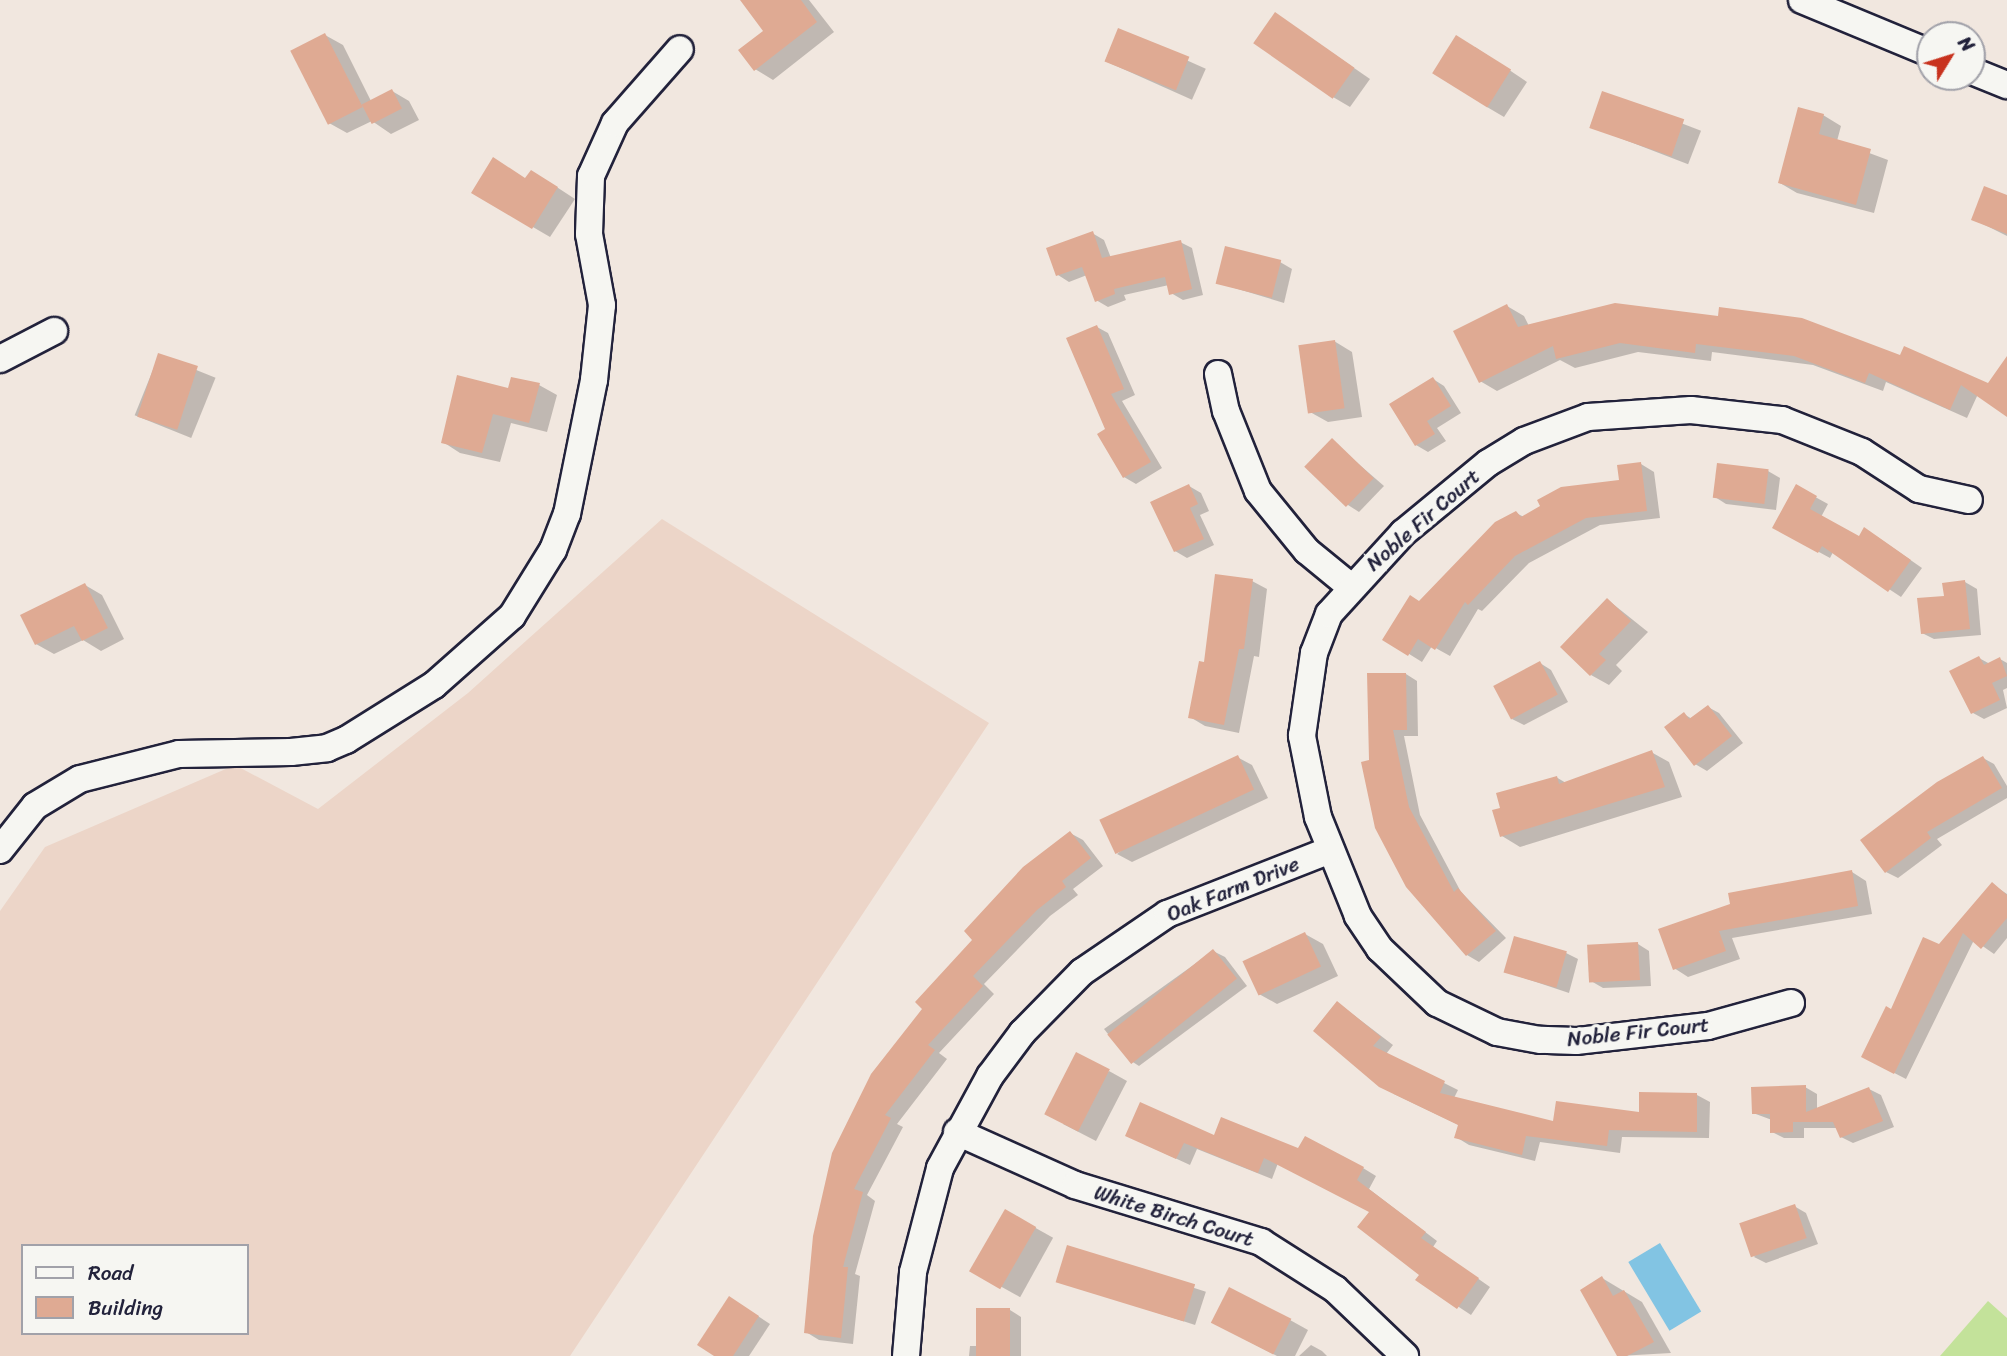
<!DOCTYPE html>
<style>
body{margin:0}
#map{position:relative;width:2007px;height:1356px;overflow:hidden;background:#f1e7df;font-family:Sriracha,sans-serif}
div>[style]{position:absolute}
[style*='--x']{left:calc(var(--x)*1px);top:calc(var(--y)*1px);width:calc(var(--w)*1px);rotate:calc(var(--a)*1deg)}
.built>*{inset:0;background:#ecd5c8}
.green>*{inset:0;background:#c3e29a}
.water>*{inset:0;background:#82c4e3;transform-origin:0 0}
.shadow>*{inset:0;background:#0003;transform-origin:0 0}
.building>*{inset:0;background:#dfaa93;transform-origin:0 0}
.roads{filter:drop-shadow(2px 0 #22223b) drop-shadow(-2px 0 #22223b) drop-shadow(0 2px #22223b) drop-shadow(0 -2px #22223b)}
.street>*{height:26px;margin:-13px;padding:0 13px;transform-origin:13px;border-radius:13px;background:#f6f6f2}
span{translate:-50% -50%;white-space:nowrap;text-align:center;line-height:1.15;-webkit-text-stroke:7px #f6f6f2;paint-order:stroke}
.street-label{font-size:21px;color:#22223b}
.legend{position:absolute;left:21px;top:1244px;width:228px;height:91px;box-sizing:border-box;background:#f6f6f2;border:2px solid #a1a1a9;margin:0;padding:9px 12px;list-style:none;font-size:21px;color:#22223b}
.legend li{display:flex;align-items:center;gap:14px;height:35px}
.legend b{width:35px;border:2px solid #a1a1a9}
.north{position:absolute;left:1916px;top:21px;width:70px;height:70px;box-sizing:border-box;background:#f6f6f2;border:2px solid #a1a1a9;border-radius:50%;rotate:52deg;font-size:19px;font-weight:700;line-height:28px;text-align:center;color:#22223b}
.north::after{content:'';display:block;margin:auto;width:24px;height:32px;background:#c8321e;clip-path:polygon(50% 0,100% 100%,50% 72%,0 100%)}
</style>
<div id="map">
<div class="built">
<i style="clip-path:polygon(evenodd,662px 519px,989px 723px,570px 1356px,0 1356px,0 911px,45px 847px,235px 765px,318px 809px,468px 693px,662px 519px,23px 1246px,247px 1246px,247px 1333px,23px 1333px,23px 1246px)"></i>
</div>
<div class="green">
<i style="clip-path:polygon(1988px 1301px,2007px 1318px,2007px 1356px,1940px 1356px)"></i>
</div>
<div class="water">
<i style="left:1660px;top:1243px;width:80px;height:37px;rotate:59deg"></i>
</div>
<div class="shadow">
<i style="clip-path:polygon(742px 0,809px 0,834px 32px,773px 80px,755px 69px,766px 31px)"></i>
<i style="clip-path:polygon(1276px 14px,1370px 79px,1350px 107px,1333px 97px)"></i>
<i style="left:1119px;top:30px;width:95px;height:34px;rotate:24deg"></i>
<i style="clip-path:polygon(325px 35px,343px 45px,371px 101px,392px 91px,409px 101px,419px 120px,391px 134px,372px 121px,347px 133px,329px 123px)"></i>
<i style="clip-path:polygon(1475px 47px,1527px 82px,1504px 117px,1487px 107px)"></i>
<i style="left:1603px;top:93px;width:105px;height:36px;rotate:21deg"></i>
<i style="clip-path:polygon(1823px 115px,1841px 126px,1837px 141px,1888px 160px,1874px 213px,1797px 193px,1780px 183px)"></i>
<i style="clip-path:polygon(526px 180px,549px 182px,575px 199px,550px 237px,473px 192px)"></i>
<i style="clip-path:polygon(2007px 197px,2007px 236px,1973px 219px)"></i>
<i style="clip-path:polygon(1092px 233px,1104px 240px,1111px 258px,1180px 242px,1192px 248px,1203px 295px,1183px 300px,1171px 293px,1169px 285px,1124px 295px,1126px 300px,1108px 307px,1096px 300px,1087px 275px,1069px 282px,1058px 275px)"></i>
<i style="clip-path:polygon(1280px 262px,1292px 269px,1284px 303px,1218px 283px)"></i>
<i style="clip-path:polygon(1507px 306px,1524px 316px,1529px 326px,1901px 357px,1988px 386px,2007px 370px,2007px 415px,1978px 394px,1967px 418px,1886px 382px,1883px 391px,1813px 365px,1712px 352px,1711px 361px,1638px 352px,1575px 368px,1560px 360px,1497px 391px,1480px 381px)"></i>
<i style="clip-path:polygon(1097px 327px,1108px 333px,1135px 395px,1122px 401px,1162px 468px,1136px 484px,1124px 477px,1107px 430px)"></i>
<i style="clip-path:polygon(1334px 341px,1352px 352px,1362px 417px,1328px 422px,1310px 412px)"></i>
<i style="left:159px;top:355px;width:61px;height:65px;rotate:22deg"></i>
<i style="clip-path:polygon(1433px 379px,1444px 386px,1461px 413px,1437px 428px,1446px 441px,1428px 452px,1416px 445px)"></i>
<i style="clip-path:polygon(539px 385px,557px 395px,547px 432px,511px 423px,500px 462px,460px 453px,443px 442px,509px 390px)"></i>
<i style="clip-path:polygon(1332px 441px,1384px 486px,1359px 512px,1348px 505px)"></i>
<i style="clip-path:polygon(1641px 464px,1654px 472px,1660px 518px,1600px 525px,1529px 563px,1482px 611px,1478px 609px,1450px 656px,1432px 646px,1422px 662px,1385px 639px,1516px 513px,1524px 517px,1621px 481px)"></i>
<i style="clip-path:polygon(1768px 471px,1780px 478px,1776px 510px,1726px 504px,1715px 497px)"></i>
<i style="clip-path:polygon(1189px 486px,1201px 493px,1209px 511px,1200px 515px,1214px 545px,1187px 558px,1175px 551px)"></i>
<i style="clip-path:polygon(1797px 487px,1828px 504px,1821px 517px,1859px 538px,1876px 536px,1922px 568px,1901px 597px,1833px 552px,1830px 558px,1775px 528px)"></i>
<i style="clip-path:polygon(1252px 581px,1267px 589px,1259px 657px,1254px 656px,1239px 733px,1205px 726px,1190px 717px,1205px 664px)"></i>
<i style="clip-path:polygon(1965px 582px,1977px 589px,1981px 635px,1934px 639px,1922px 633px,1945px 597px)"></i>
<i style="clip-path:polygon(85px 585px,102px 595px,124px 639px,101px 651px,83px 640px,54px 654px,36px 644px)"></i>
<i style="clip-path:polygon(1608px 600px,1648px 632px,1616px 665px,1622px 671px,1609px 685px,1591px 675px)"></i>
<i style="clip-path:polygon(1979px 658px,1990px 664px,2000px 659px,2007px 663px,2007px 688px,2003px 690px,2007px 708px,1984px 719px,1973px 713px)"></i>
<i style="clip-path:polygon(1540px 663px,1551px 670px,1568px 702px,1524px 725px,1512px 719px)"></i>
<i style="clip-path:polygon(1406px 674px,1417px 681px,1418px 736px,1404px 736px,1420px 815px,1461px 892px,1506px 938px,1479px 962px,1467px 955px,1371px 762px)"></i>
<i style="clip-path:polygon(1708px 707px,1719px 713px,1743px 743px,1707px 771px,1695px 764px,1684px 714px,1692px 719px)"></i>
<i style="clip-path:polygon(1651px 752px,1669px 762px,1682px 797px,1520px 847px,1502px 836px,1556px 777px,1566px 783px)"></i>
<i style="clip-path:polygon(1237px 757px,1252px 765px,1268px 798px,1132px 862px,1117px 854px)"></i>
<i style="clip-path:polygon(1983px 758px,1994px 764px,2007px 786px,2007px 798px,1937px 839px,1942px 845px,1898px 878px,1886px 872px)"></i>
<i style="clip-path:polygon(1070px 833px,1083px 840px,1103px 866px,1073px 889px,1078px 895px,1050px 916px,984px 984px,994px 994px,939px 1053px,947px 1059px,897px 1124px,903px 1127px,867px 1195px,875px 1201px,855px 1274px,860px 1276px,853px 1344px,819px 1340px,806px 1332px,834px 1154px)"></i>
<i style="clip-path:polygon(1852px 872px,1866px 881px,1872px 914px,1732px 938px,1740px 959px,1688px 977px,1674px 968px,1660px 930px)"></i>
<i style="clip-path:polygon(1992px 884px,2007px 894px,2007px 938px,1994px 954px,1974px 940px,1906px 1079px,1875px 1063px,1892px 1011px)"></i>
<i style="clip-path:polygon(1305px 934px,1323px 944px,1338px 976px,1277px 1004px,1259px 994px)"></i>
<i style="clip-path:polygon(1638px 944px,1649px 951px,1651px 986px,1603px 988px,1591px 981px)"></i>
<i style="clip-path:polygon(1213px 951px,1225px 957px,1247px 986px,1139px 1066px,1128px 1059px,1104px 1029px)"></i>
<i style="clip-path:polygon(1566px 953px,1578px 959px,1569px 993px,1506px 972px)"></i>
<i style="clip-path:polygon(1338px 1003px,1393px 1045px,1386px 1054px,1458px 1090px,1454px 1098px,1555px 1124px,1641px 1114px,1697px 1095px,1710px 1102px,1709px 1138px,1622px 1137px,1620px 1153px,1540px 1142px,1535px 1161px,1469px 1145px,1456px 1137px,1459px 1125px,1394px 1094px)"></i>
<i style="clip-path:polygon(1109px 1071px,1127px 1081px,1096px 1141px,1063px 1124px)"></i>
<i style="clip-path:polygon(1805px 1087px,1817px 1094px,1817px 1110px,1869px 1089px,1881px 1095px,1894px 1127px,1853px 1143px,1841px 1137px,1837px 1128px,1804px 1128px,1804px 1138px,1784px 1138px,1772px 1132px,1772px 1120px,1753px 1113px)"></i>
<i style="clip-path:polygon(1215px 1137px,1299px 1151px,1363px 1168px,1376px 1176px,1369px 1189px,1437px 1241px,1433px 1247px,1490px 1287px,1471px 1315px,1418px 1280px,1421px 1274px,1371px 1212px,1278px 1163px,1272px 1179px,1197px 1149px,1190px 1165px,1140px 1142px)"></i>
<i style="clip-path:polygon(1794px 1206px,1806px 1213px,1818px 1244px,1766px 1263px,1754px 1257px)"></i>
<i style="left:1005px;top:1211px;width:55px;height:68px;rotate:29deg"></i>
<i style="left:1068px;top:1247px;width:145px;height:35px;rotate:18deg"></i>
<i style="clip-path:polygon(1602px 1278px,1642px 1302px,1671px 1353px,1619px 1356px)"></i>
<i style="clip-path:polygon(741px 1305px,770px 1324px,749px 1356px,717px 1356px)"></i>
<i style="clip-path:polygon(1010px 1310px,1021px 1317px,1021px 1356px,969px 1356px,970px 1346px,979px 1346px)"></i>
<i style="clip-path:polygon(1290px 1320px,1308px 1330px,1295px 1356px,1277px 1356px,1231px 1332px)"></i>
<i style="clip-path:polygon(1311px 1345px,1322px 1351px,1327px 1356px,1299px 1356px)"></i>
</div>
<div class="building">
<i style="clip-path:polygon(740px 0,801px 0,817px 22px,754px 71px,738px 50px,763px 31px)"></i>
<i style="left:1275px;top:12px;width:97px;height:38px;rotate:35deg"></i>
<i style="left:1118px;top:28px;width:77px;height:36px;rotate:22deg"></i>
<i style="left:325px;top:33px;width:83px;height:39px;rotate:63deg"></i>
<i style="left:1456px;top:35px;width:65px;height:45px;rotate:32deg"></i>
<i style="left:392px;top:89px;width:22px;height:34px;rotate:63deg"></i>
<i style="left:1602px;top:91px;width:87px;height:39px;rotate:19deg"></i>
<i style="clip-path:polygon(1798px 107px,1824px 114px,1819px 134px,1871px 149px,1856px 205px,1778px 183px)"></i>
<i style="clip-path:polygon(493px 157px,525px 178px,531px 170px,558px 187px,532px 229px,471px 193px)"></i>
<i style="clip-path:polygon(1984px 186px,2007px 195px,2007px 234px,1971px 220px)"></i>
<i style="clip-path:polygon(1093px 231px,1102px 258px,1181px 240px,1192px 289px,1169px 295px,1165px 277px,1114px 289px,1115px 294px,1095px 302px,1082px 267px,1056px 276px,1046px 248px)"></i>
<i style="left:1225px;top:246px;width:58px;height:39px;rotate:14deg"></i>
<i style="clip-path:polygon(1615px 303px,1718px 316px,1719px 307px,1802px 318px,1900px 355px,1904px 346px,1988px 383px,2007px 356px,2007px 417px,1961px 385px,1950px 410px,1869px 373px,1865px 383px,1794px 356px,1696px 344px,1695px 353px,1620px 343px,1556px 359px,1553px 346px,1479px 383px,1453px 331px,1507px 304px,1518px 327px)"></i>
<i style="clip-path:polygon(1097px 325px,1124px 389px,1111px 394px,1151px 462px,1123px 478px,1097px 434px,1105px 429px,1066px 338px)"></i>
<i style="left:1335px;top:340px;width:69px;height:37px;rotate:82deg"></i>
<i style="left:158px;top:353px;width:42px;height:67px;rotate:18deg"></i>
<i style="clip-path:polygon(457px 375px,508px 388px,511px 377px,540px 383px,529px 423px,493px 414px,482px 453px,441px 443px)"></i>
<i style="clip-path:polygon(1433px 377px,1451px 406px,1427px 421px,1435px 434px,1415px 446px,1389px 404px)"></i>
<i style="left:1332px;top:438px;width:58px;height:40px;rotate:44deg"></i>
<i style="clip-path:polygon(1641px 462px,1647px 511px,1586px 518px,1515px 556px,1468px 605px,1465px 602px,1435px 650px,1418px 639px,1408px 656px,1382px 640px,1410px 595px,1419px 601px,1495px 522px,1516px 511px,1521px 517px,1540px 506px,1537px 500px,1561px 487px,1619px 480px,1617px 465px)"></i>
<i style="left:1717px;top:463px;width:52px;height:35px;rotate:7deg"></i>
<i style="clip-path:polygon(1189px 484px,1198px 504px,1190px 508px,1204px 539px,1174px 552px,1150px 502px)"></i>
<i style="clip-path:polygon(1796px 484px,1817px 496px,1810px 509px,1859px 536px,1864px 527px,1911px 560px,1888px 592px,1822px 546px,1818px 553px,1772px 528px)"></i>
<i style="clip-path:polygon(1215px 574px,1253px 579px,1244px 649px,1239px 649px,1224px 725px,1188px 718px,1199px 661px,1204px 662px)"></i>
<i style="clip-path:polygon(1965px 580px,1970px 629px,1921px 634px,1917px 598px,1944px 596px,1942px 583px)"></i>
<i style="clip-path:polygon(85px 583px,108px 628px,82px 641px,74px 626px,35px 645px,20px 615px)"></i>
<i style="clip-path:polygon(1607px 598px,1631px 621px,1599px 654px,1606px 660px,1590px 676px,1560px 647px)"></i>
<i style="clip-path:polygon(1979px 656px,1984px 665px,2000px 657px,2007px 676px,1992px 683px,2000px 700px,1971px 714px,1949px 671px)"></i>
<i style="left:1540px;top:661px;width:38px;height:53px;rotate:62deg"></i>
<i style="clip-path:polygon(1367px 673px,1406px 673px,1407px 730px,1393px 730px,1409px 807px,1454px 892px,1458px 888px,1496px 931px,1466px 956px,1406px 887px,1375px 828px,1361px 762px,1369px 760px)"></i>
<i style="clip-path:polygon(1708px 705px,1732px 736px,1694px 766px,1664px 727px,1684px 712px,1689px 719px)"></i>
<i style="clip-path:polygon(1652px 750px,1665px 787px,1500px 837px,1492px 810px,1500px 808px,1496px 793px,1557px 776px,1559px 784px)"></i>
<i style="left:1238px;top:755px;width:38px;height:153px;rotate:65deg"></i>
<i style="clip-path:polygon(1983px 756px,2002px 788px,1927px 832px,1931px 838px,1885px 873px,1860px 840px,1937px 782px)"></i>
<i style="clip-path:polygon(1070px 831px,1091px 858px,1062px 881px,1066px 887px,1037px 910px,973px 976px,983px 986px,928px 1045px,935px 1050px,885px 1115px,891px 1118px,854px 1189px,863px 1192px,843px 1267px,848px 1267px,841px 1338px,804px 1333px,813px 1236px,832px 1153px,871px 1074px,922px 1009px,915px 1002px,972px 940px,964px 931px,1023px 867px)"></i>
<i style="clip-path:polygon(1852px 870px,1858px 906px,1719px 931px,1726px 951px,1673px 970px,1658px 929px,1730px 904px,1728px 893px)"></i>
<i style="clip-path:polygon(1992px 882px,2007px 895px,2007px 918px,1981px 949px,1963px 933px,1894px 1074px,1861px 1057px,1886px 1006px,1891px 1009px,1923px 937px,1939px 944px)"></i>
<i style="left:1305px;top:932px;width:38px;height:69px;rotate:65deg"></i>
<i style="left:1514px;top:936px;width:55px;height:38px;rotate:16deg"></i>
<i style="left:1638px;top:942px;width:38px;height:51px;rotate:87deg"></i>
<i style="left:1213px;top:949px;width:38px;height:136px;rotate:51deg"></i>
<i style="clip-path:polygon(1337px 1001px,1381px 1037px,1373px 1046px,1445px 1081px,1440px 1093px,1553px 1121px,1556px 1101px,1639px 1112px,1639px 1092px,1697px 1093px,1697px 1132px,1609px 1130px,1607px 1146px,1526px 1136px,1522px 1155px,1454px 1138px,1458px 1125px,1379px 1087px,1313px 1031px)"></i>
<i style="left:1076px;top:1052px;width:38px;height:70px;rotate:27deg"></i>
<i style="clip-path:polygon(1806px 1085px,1806px 1112px,1869px 1087px,1883px 1121px,1840px 1138px,1833px 1122px,1793px 1122px,1793px 1132px,1770px 1133px,1770px 1114px,1752px 1114px,1751px 1087px)"></i>
<i style="clip-path:polygon(1140px 1102px,1214px 1135px,1221px 1117px,1298px 1148px,1305px 1136px,1364px 1167px,1357px 1180px,1426px 1232px,1421px 1238px,1479px 1278px,1457px 1309px,1415px 1280px,1419px 1275px,1357px 1227px,1369px 1212px,1264px 1158px,1258px 1173px,1184px 1143px,1176px 1159px,1125px 1136px)"></i>
<i style="left:1795px;top:1204px;width:36px;height:59px;rotate:71deg"></i>
<i style="left:1005px;top:1209px;width:36px;height:72px;rotate:30deg"></i>
<i style="left:1067px;top:1245px;width:134px;height:39px;rotate:17deg"></i>
<i style="clip-path:polygon(1602px 1276px,1613px 1296px,1624px 1290px,1654px 1342px,1627px 1356px,1617px 1356px,1580px 1290px)"></i>
<i style="left:1229px;top:1287px;width:70px;height:40px;rotate:27deg"></i>
<i style="clip-path:polygon(729px 1296px,759px 1316px,733px 1356px,714px 1356px,697px 1345px)"></i>
<i style="left:1010px;top:1308px;width:48px;height:34px;rotate:90deg"></i>
</div>
<div class="roads">
<div class="street">
<i style="--x:1802;--y:0;--w:139;--a:22.5"></i>
<i style="--x:1972;--y:71;--w:38;--a:22"></i>
<i style="--x:0;--y:359;--w:61;--a:-27.4"></i>
<i style="--x:1218;--y:374;--w:38;--a:78"></i>
<i style="--x:1226;--y:411;--w:86;--a:68.2"></i>
<i style="--x:1258;--y:491;--w:77;--a:50.8"></i>
<i style="--x:1307;--y:551;--w:57;--a:39.3"></i>
<i style="--x:0;--y:850;--w:56;--a:-51.5"></i>
<i style="--x:35;--y:806;--w:52;--a:-31"></i>
<i style="--x:80;--y:779;--w:102;--a:-14.2"></i>
<i style="--x:179;--y:754;--w:112;--a:-1"></i>
<i style="--x:291;--y:752;--w:36;--a:-6"></i>
<i style="--x:327;--y:748;--w:21;--a:-23"></i>
<i style="--x:346;--y:740;--w:104;--a:-32"></i>
<i style="--x:434;--y:685;--w:104;--a:-41.5"></i>
<i style="--x:512;--y:616;--w:78;--a:-58.2"></i>
<i style="--x:553;--y:550;--w:39;--a:-69"></i>
<i style="--x:567;--y:514;--w:137;--a:-78.6"></i>
<i style="--x:594;--y:380;--w:75;--a:-83.9"></i>
<i style="--x:602;--y:305;--w:72;--a:-100.4"></i>
<i style="--x:589;--y:234;--w:58;--a:-88"></i>
<i style="--x:591;--y:176;--w:58;--a:-65.6"></i>
<i style="--x:615;--y:123;--w:98;--a:-48.7"></i>
<i style="--x:1791;--y:1003;--w:86;--a:164.5"></i>
<i style="--x:1708;--y:1026;--w:133;--a:173.5"></i>
<i style="--x:1576;--y:1041;--w:36;--a:-178"></i>
<i style="--x:1540;--y:1040;--w:44;--a:-169.5"></i>
<i style="--x:1497;--y:1032;--w:67;--a:-154.2"></i>
<i style="--x:1437;--y:1003;--w:79;--a:-136.5"></i>
<i style="--x:1380;--y:949;--w:40;--a:-124"></i>
<i style="--x:1358;--y:916;--w:107;--a:-112"></i>
<i style="--x:1318;--y:817;--w:83;--a:-101.2"></i>
<i style="--x:1302;--y:736;--w:84;--a:-81.8"></i>
<i style="--x:1314;--y:653;--w:42;--a:-69"></i>
<i style="--x:1329;--y:614;--w:110;--a:-47.6"></i>
<i style="--x:1403;--y:533;--w:110;--a:-39.5"></i>
<i style="--x:1488;--y:463;--w:42;--a:-31.4"></i>
<i style="--x:1524;--y:441;--w:68;--a:-20.6"></i>
<i style="--x:1588;--y:417;--w:103;--a:-3.9"></i>
<i style="--x:1691;--y:410;--w:92;--a:6.3"></i>
<i style="--x:1782;--y:420;--w:86;--a:21.8"></i>
<i style="--x:1862;--y:452;--w:68;--a:33"></i>
<i style="--x:1919;--y:489;--w:51;--a:12.4"></i>
<i style="--x:957;--y:1132;--w:129;--a:24.2"></i>
<i style="--x:1075;--y:1185;--w:195;--a:17"></i>
<i style="--x:1261;--y:1242;--w:88;--a:32.4"></i>
<i style="--x:1335;--y:1289;--w:97;--a:43.7"></i>
<i style="--x:906;--y:1356;--w:84;--a:-85.2"></i>
<i style="--x:913;--y:1272;--w:107;--a:-75.4"></i>
<i style="--x:940;--y:1168;--w:105;--a:-61.5"></i>
<i style="--x:990;--y:1076;--w:54;--a:-53.3"></i>
<i style="--x:1022;--y:1033;--w:86;--a:-45.5"></i>
<i style="--x:1082;--y:972;--w:103;--a:-34.3"></i>
<i style="--x:1167;--y:914;--w:175;--a:-21.4"></i>
</div>
</div>
<div class="street-label">
<span style="left:1423px;top:520px;rotate:-41deg">Noble Fir Court</span>
<span style="left:1233px;top:889px;rotate:-22deg">Oak Farm Drive</span>
<span style="left:1638px;top:1032px;rotate:-6deg">Noble Fir Court</span>
<span style="left:1174px;top:1216px;rotate:17deg">White Birch Court</span>
</div>
<ul class="legend">
<li><b style="height:9px;background:#f6f6f2"></b>Road</li>
<li><b style="height:19px;background:#dfaa93"></b>Building</li>
</ul>
<div class="north">N</div>
</div>
